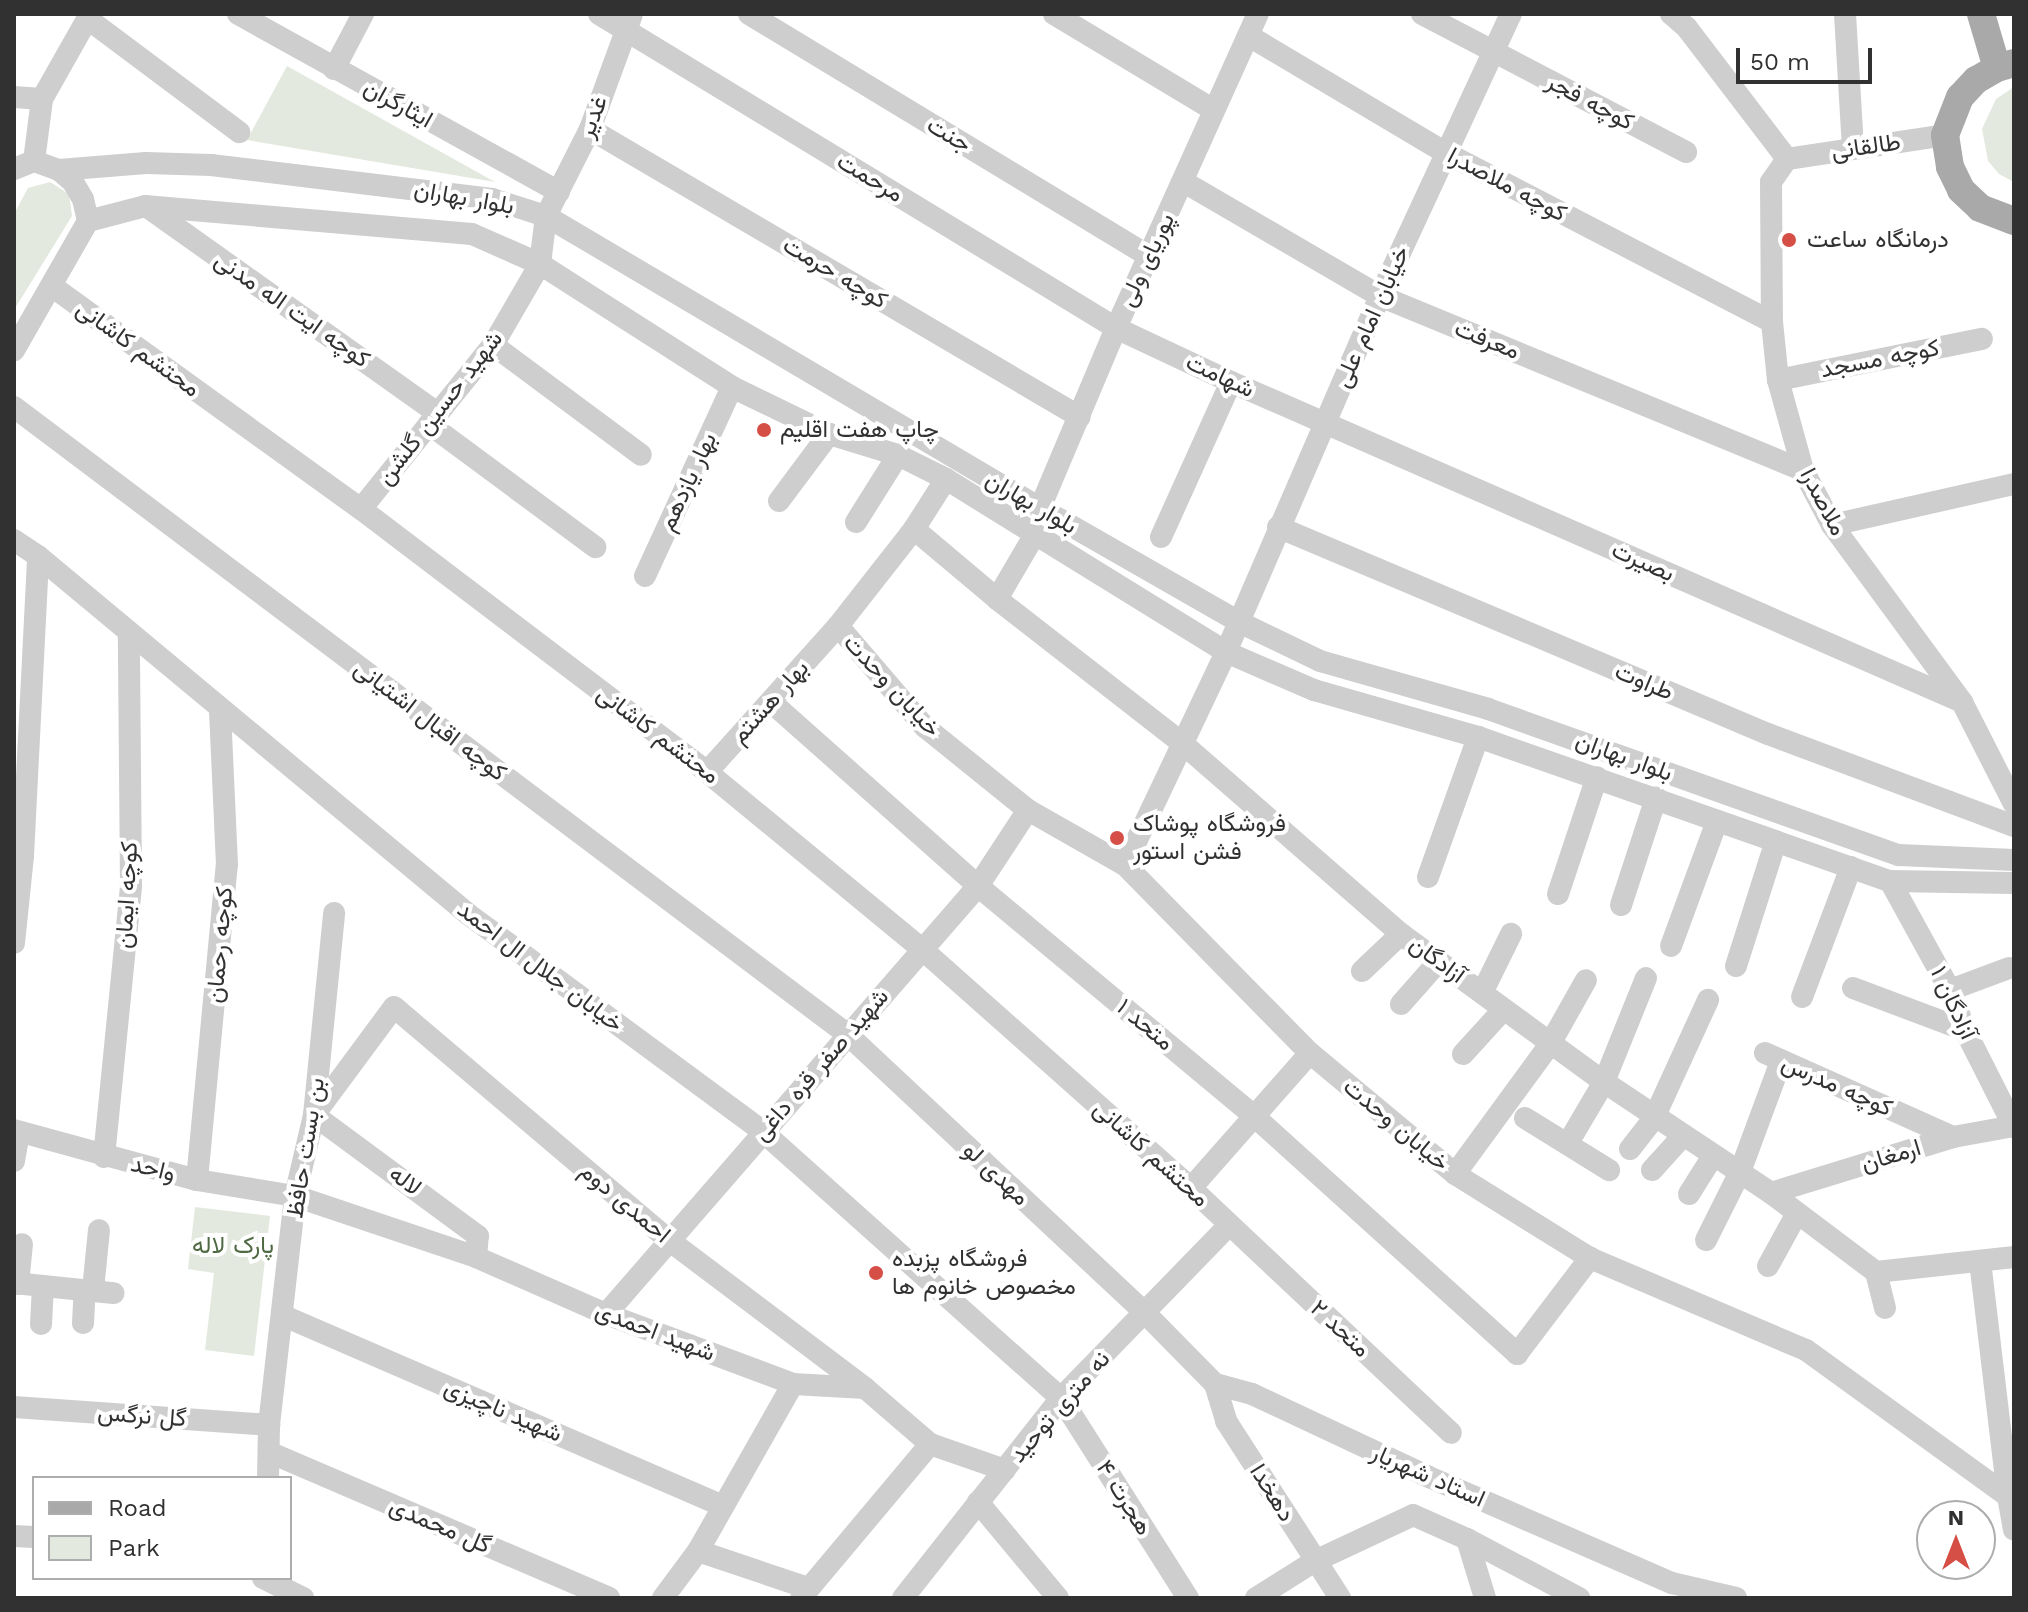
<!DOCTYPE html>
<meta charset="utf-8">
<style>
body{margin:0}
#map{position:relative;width:2028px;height:1612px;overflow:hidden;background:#fff;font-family:"Work Sans",Vazirmatn,sans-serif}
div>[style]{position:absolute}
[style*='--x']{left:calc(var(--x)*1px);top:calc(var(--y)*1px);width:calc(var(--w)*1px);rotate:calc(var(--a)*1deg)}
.green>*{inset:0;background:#e3e9de}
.minor>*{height:22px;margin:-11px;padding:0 11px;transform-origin:11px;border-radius:11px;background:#cecece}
.major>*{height:28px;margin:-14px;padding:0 14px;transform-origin:14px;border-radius:14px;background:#a9a9a9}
.dots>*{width:22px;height:22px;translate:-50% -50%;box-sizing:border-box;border:4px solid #fff;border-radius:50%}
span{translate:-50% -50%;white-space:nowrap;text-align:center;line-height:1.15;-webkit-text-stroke:8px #fff;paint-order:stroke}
.street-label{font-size:24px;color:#313131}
.poi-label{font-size:24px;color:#313131}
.left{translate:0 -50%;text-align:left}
.park-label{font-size:24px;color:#4f6942}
.frame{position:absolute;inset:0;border:16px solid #313131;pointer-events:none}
.legend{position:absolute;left:32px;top:1476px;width:260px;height:104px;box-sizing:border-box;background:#fff;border:2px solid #adadad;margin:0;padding:10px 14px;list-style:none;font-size:24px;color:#313131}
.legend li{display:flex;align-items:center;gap:16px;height:40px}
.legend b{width:40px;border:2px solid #adadad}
.north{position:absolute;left:1916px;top:1500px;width:80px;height:80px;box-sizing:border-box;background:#fff;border:2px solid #adadad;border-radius:50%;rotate:0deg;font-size:22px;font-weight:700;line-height:32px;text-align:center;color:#313131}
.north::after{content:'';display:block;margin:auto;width:28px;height:36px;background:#d54f46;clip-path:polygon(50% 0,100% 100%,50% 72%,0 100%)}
.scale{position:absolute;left:1736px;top:48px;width:136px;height:36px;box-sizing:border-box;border:4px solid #313131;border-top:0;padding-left:10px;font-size:24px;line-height:28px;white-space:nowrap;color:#313131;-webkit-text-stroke:6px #fff;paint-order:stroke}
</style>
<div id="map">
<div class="green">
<i style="clip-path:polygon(287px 66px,495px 182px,247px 140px)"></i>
<i style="clip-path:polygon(2014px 87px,2014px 182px,1999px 174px,1988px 161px,1982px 129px,1996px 99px)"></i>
<i style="clip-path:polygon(50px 182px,69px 194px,72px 216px,14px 310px,14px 214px,28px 188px)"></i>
<i style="clip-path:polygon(195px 1207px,270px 1216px,254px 1356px,205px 1350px,214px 1273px,188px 1269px)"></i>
</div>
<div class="minor">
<i style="--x:238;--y:14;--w:367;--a:29"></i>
<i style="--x:599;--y:14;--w:605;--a:31.27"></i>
<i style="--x:1116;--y:328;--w:127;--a:25.2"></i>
<i style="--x:1231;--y:382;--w:798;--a:23.64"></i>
<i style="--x:749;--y:14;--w:468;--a:31.2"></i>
<i style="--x:1054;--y:14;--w:184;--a:31"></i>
<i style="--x:1422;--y:14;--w:298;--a:27.6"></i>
<i style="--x:1671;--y:14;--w:21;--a:41"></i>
<i style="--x:1687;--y:28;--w:165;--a:52.6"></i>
<i style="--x:1845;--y:14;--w:135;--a:86.6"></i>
<i style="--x:88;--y:19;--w:189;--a:36.8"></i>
<i style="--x:1249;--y:36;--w:231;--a:30.7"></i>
<i style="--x:1448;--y:154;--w:365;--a:27.4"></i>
<i style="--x:334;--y:69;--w:62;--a:-62.2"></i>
<i style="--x:14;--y:97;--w:28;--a:4"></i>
<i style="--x:590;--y:129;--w:568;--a:30.45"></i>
<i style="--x:1787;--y:159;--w:28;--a:125"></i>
<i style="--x:1771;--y:182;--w:140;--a:89.6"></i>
<i style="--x:1772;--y:322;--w:58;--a:84.1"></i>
<i style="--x:1778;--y:380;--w:93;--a:74.5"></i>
<i style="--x:1803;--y:470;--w:62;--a:62.2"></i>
<i style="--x:1832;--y:525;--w:220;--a:53.7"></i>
<i style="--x:1962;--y:702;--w:114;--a:63"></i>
<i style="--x:1787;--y:159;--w:160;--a:-8.6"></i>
<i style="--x:34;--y:161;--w:63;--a:-82.6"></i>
<i style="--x:42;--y:99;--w:98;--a:-60.5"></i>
<i style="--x:14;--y:169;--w:22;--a:-22"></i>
<i style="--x:34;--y:161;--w:27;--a:20"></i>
<i style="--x:59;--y:170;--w:18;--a:41"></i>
<i style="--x:73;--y:182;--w:20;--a:60"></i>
<i style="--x:83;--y:199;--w:23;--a:77"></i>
<i style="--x:88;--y:221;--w:149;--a:119.8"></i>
<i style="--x:59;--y:170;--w:87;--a:-4.6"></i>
<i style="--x:146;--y:163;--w:65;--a:1.8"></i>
<i style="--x:211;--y:165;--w:283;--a:6.9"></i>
<i style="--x:492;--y:199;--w:57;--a:17.5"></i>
<i style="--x:546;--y:216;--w:574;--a:30.59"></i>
<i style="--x:1040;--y:508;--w:227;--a:29.8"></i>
<i style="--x:1237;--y:621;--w:92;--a:25.7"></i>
<i style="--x:1320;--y:661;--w:175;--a:15.9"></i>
<i style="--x:1488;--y:709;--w:436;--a:19.6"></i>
<i style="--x:1899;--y:855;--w:115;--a:2.5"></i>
<i style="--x:1184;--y:182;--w:227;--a:30.2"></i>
<i style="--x:1380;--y:296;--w:457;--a:22.4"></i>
<i style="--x:146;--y:206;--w:359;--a:35.4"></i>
<i style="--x:88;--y:221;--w:59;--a:-14.7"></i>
<i style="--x:145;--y:206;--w:328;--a:4.9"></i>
<i style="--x:472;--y:234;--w:74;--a:23.8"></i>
<i style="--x:540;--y:264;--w:228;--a:32.6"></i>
<i style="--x:732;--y:387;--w:108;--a:25.9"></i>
<i style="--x:829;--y:434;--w:72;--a:16.9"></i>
<i style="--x:898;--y:455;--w:54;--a:26.6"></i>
<i style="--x:946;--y:479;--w:329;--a:31.7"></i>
<i style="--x:1226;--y:652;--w:96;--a:23.4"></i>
<i style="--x:1314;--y:690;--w:171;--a:16"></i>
<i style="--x:1478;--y:737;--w:436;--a:19.3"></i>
<i style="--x:1890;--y:881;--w:124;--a:0.9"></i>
<i style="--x:53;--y:287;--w:380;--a:35.8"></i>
<i style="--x:361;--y:509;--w:435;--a:37.2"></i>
<i style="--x:707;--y:772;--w:280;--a:39.5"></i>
<i style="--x:923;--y:950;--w:358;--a:41.6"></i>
<i style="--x:1191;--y:1188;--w:357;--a:43.3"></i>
<i style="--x:493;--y:345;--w:184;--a:36.6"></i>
<i style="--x:1778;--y:380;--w:208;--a:-11.4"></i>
<i style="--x:14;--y:407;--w:1043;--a:36.97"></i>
<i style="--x:847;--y:1034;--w:408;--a:43.1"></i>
<i style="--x:1145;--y:1313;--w:100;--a:45.4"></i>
<i style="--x:1215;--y:1384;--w:38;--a:15"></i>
<i style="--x:1252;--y:1394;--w:195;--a:25.1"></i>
<i style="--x:1429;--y:1477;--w:265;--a:23.6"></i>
<i style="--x:1672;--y:1583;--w:66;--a:13.2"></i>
<i style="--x:429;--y:424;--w:207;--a:36.5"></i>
<i style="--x:779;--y:501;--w:84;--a:-53.3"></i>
<i style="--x:1040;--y:508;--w:195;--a:-67.1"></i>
<i style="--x:1116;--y:328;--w:345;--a:-65.7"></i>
<i style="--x:361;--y:509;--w:211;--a:-51.2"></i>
<i style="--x:493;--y:345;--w:94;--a:-59.9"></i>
<i style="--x:540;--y:264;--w:48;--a:-82.9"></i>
<i style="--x:546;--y:216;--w:97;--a:-63.2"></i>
<i style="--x:590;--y:129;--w:122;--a:-69.9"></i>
<i style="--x:856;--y:522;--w:79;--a:-57.9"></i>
<i style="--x:1832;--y:525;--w:187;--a:-12.7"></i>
<i style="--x:1278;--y:527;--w:532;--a:22.9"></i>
<i style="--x:1768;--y:734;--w:263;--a:20.5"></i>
<i style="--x:914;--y:529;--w:109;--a:40.1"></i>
<i style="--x:997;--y:599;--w:234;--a:37.9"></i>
<i style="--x:1182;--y:743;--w:291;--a:41.1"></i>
<i style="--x:1401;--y:934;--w:251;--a:36.1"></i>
<i style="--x:1604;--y:1082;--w:201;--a:33.6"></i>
<i style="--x:1771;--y:1193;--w:131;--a:37"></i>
<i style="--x:1876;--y:1272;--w:139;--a:-6.2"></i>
<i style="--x:1161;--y:537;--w:170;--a:-65.7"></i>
<i style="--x:14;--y:540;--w:29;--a:34"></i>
<i style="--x:38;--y:556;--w:560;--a:39.78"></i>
<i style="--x:468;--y:914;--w:365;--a:36.4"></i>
<i style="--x:762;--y:1131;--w:401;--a:41.8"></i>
<i style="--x:1061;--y:1398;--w:237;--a:57.6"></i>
<i style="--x:645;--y:576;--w:208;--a:-65.3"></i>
<i style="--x:997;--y:599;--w:73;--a:-59.6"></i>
<i style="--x:838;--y:626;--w:133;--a:49.3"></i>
<i style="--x:925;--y:727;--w:132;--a:38.9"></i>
<i style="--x:1028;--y:810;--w:112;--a:29.6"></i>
<i style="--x:1125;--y:865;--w:264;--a:45.5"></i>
<i style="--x:1310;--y:1053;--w:189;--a:39.8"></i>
<i style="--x:1455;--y:1174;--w:159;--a:31.9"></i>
<i style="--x:1590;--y:1258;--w:235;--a:23.1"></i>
<i style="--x:1806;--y:1350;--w:249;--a:35.9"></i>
<i style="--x:2008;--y:1496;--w:34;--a:80"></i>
<i style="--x:771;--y:702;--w:277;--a:41.6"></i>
<i style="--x:978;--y:886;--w:359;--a:39.8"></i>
<i style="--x:1254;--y:1116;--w:355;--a:42.1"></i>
<i style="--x:1517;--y:1354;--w:121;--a:-52.8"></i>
<i style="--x:707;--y:772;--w:196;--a:-48.1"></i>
<i style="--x:838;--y:626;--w:123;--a:-51.9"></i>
<i style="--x:914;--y:529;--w:59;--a:-57.4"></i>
<i style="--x:1125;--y:865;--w:236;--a:-64.6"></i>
<i style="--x:1226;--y:652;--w:388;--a:-66.6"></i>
<i style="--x:1380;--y:296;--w:311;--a:-65.1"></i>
<i style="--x:1428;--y:877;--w:149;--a:-70.3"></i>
<i style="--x:1890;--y:881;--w:124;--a:61.2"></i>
<i style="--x:1950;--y:990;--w:43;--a:69.4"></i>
<i style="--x:1965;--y:1030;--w:109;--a:63.2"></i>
<i style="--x:1558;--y:894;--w:123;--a:-71.6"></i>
<i style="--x:1621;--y:905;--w:113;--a:-71.9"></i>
<i style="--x:14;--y:943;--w:87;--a:-84.1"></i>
<i style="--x:23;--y:856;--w:300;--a:-87.1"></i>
<i style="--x:1671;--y:946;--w:133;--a:-69.8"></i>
<i style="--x:1736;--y:966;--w:131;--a:-72.3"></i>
<i style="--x:1362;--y:971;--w:54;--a:-43.5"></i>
<i style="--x:1853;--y:988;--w:120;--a:20.6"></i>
<i style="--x:1950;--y:990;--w:63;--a:-20.4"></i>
<i style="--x:1482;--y:993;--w:66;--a:-63.8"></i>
<i style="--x:1802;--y:997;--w:139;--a:-69.3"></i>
<i style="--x:1401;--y:1004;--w:57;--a:-48.5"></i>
<i style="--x:1765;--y:1053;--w:206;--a:24.1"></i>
<i style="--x:1463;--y:1054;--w:59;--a:-47.7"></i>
<i style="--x:1525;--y:1118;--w:99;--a:31.8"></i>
<i style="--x:14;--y:1130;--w:190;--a:15.3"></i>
<i style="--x:197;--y:1180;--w:99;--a:9.3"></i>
<i style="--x:295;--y:1196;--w:191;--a:18.6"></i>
<i style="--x:476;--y:1257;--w:142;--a:23.7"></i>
<i style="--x:606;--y:1314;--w:200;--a:20.5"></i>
<i style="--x:793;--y:1384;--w:72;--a:3.2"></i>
<i style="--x:865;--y:1388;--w:86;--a:40.7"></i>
<i style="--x:930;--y:1444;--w:79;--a:19.1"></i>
<i style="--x:1568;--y:1143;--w:71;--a:-59.5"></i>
<i style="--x:1604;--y:1082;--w:112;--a:-68"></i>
<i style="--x:1630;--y:1149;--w:39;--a:-52"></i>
<i style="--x:1654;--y:1118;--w:130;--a:-65.4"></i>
<i style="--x:104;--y:1157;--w:273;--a:-84.3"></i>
<i style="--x:131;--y:885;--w:253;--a:-90.5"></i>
<i style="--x:14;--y:1161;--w:29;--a:-80"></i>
<i style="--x:1652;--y:1170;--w:45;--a:-47.7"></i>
<i style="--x:1455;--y:1174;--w:161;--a:-53.8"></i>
<i style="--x:1550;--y:1044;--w:73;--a:-60.6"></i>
<i style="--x:197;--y:1180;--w:316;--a:-84.6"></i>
<i style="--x:227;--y:865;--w:155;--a:-92.6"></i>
<i style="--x:1191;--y:1188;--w:180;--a:-48.6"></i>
<i style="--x:1771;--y:1193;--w:190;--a:-17.1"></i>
<i style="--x:1953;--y:1137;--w:62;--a:-10.2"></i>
<i style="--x:1689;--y:1194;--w:45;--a:-57.7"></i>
<i style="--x:1706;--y:1240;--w:76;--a:-63.4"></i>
<i style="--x:1740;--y:1172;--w:118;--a:-69.7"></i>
<i style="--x:476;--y:1257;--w:21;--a:-85"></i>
<i style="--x:478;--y:1236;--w:204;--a:-143.6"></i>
<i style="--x:314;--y:1115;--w:134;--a:-53.5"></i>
<i style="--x:394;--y:1007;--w:362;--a:40.3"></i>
<i style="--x:670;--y:1241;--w:244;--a:37"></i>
<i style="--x:1980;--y:1261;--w:237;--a:83.2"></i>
<i style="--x:1768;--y:1266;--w:58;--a:-61.2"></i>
<i style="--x:1876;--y:1272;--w:37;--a:76"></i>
<i style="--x:14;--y:1283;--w:100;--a:5.8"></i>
<i style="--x:18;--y:1284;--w:40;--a:-84.3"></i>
<i style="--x:93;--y:1290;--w:60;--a:-84.3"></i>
<i style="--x:606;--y:1314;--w:567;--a:-49"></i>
<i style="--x:978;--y:886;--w:91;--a:-56.7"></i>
<i style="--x:284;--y:1316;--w:478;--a:23.4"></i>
<i style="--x:83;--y:1323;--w:33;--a:-87"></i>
<i style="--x:41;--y:1324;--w:38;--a:-87"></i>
<i style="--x:1215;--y:1384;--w:39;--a:73"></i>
<i style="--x:1226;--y:1421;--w:211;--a:57.2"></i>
<i style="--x:14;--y:1407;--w:256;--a:4"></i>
<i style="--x:271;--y:1453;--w:368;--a:23.2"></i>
<i style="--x:268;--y:1478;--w:53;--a:-88.9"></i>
<i style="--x:269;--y:1425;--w:230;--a:-83.5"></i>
<i style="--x:295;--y:1196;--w:83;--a:-76.8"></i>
<i style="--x:314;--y:1115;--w:203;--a:-84.3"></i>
<i style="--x:978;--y:1502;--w:125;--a:50.2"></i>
<i style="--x:14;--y:1536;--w:20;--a:3"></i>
<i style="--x:1467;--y:1539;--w:62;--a:73"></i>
<i style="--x:698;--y:1551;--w:116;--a:18.6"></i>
<i style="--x:263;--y:1578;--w:45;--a:26.6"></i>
<i style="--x:663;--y:1598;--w:59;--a:-53.3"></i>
<i style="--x:698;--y:1551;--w:192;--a:-60.4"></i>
<i style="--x:801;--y:1598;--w:201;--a:-50"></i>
<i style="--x:903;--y:1598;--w:255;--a:-51.7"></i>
<i style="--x:1061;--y:1398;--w:240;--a:-45.8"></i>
<i style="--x:1256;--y:1598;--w:70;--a:-32.1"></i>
<i style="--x:1315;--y:1561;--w:108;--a:-25.1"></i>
<i style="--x:1413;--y:1515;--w:59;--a:24"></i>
<i style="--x:1467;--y:1539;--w:127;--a:27.8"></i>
</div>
<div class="major">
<i style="--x:1981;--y:14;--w:56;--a:73.5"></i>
<i style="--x:2014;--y:63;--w:18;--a:164"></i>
<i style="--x:1997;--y:68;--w:24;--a:150"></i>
<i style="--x:1976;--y:80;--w:23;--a:133"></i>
<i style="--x:1960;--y:97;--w:41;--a:111.5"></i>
<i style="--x:1945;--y:135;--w:32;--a:81"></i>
<i style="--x:1950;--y:167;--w:25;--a:64"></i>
<i style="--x:1961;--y:190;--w:26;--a:43"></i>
<i style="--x:1980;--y:208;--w:36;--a:21"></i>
</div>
<div class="dots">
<i style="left:1789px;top:240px;background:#d54f46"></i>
<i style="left:764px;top:430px;background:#d54f46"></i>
<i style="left:1117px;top:838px;background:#d54f46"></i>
<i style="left:876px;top:1273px;background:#d54f46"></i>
</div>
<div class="street-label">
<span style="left:1590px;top:102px;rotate:28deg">کوچه فجر</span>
<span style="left:398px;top:104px;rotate:29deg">ایثارگران</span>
<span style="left:593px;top:117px;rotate:-69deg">غدیر</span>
<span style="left:949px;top:135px;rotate:31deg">جنت</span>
<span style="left:1866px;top:147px;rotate:-8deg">طالقانی</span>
<span style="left:870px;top:178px;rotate:31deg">مرحمت</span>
<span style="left:1507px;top:185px;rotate:28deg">کوچه ملاصدرا</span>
<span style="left:464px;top:198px;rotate:10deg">بلوار بهاران</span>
<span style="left:1147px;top:260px;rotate:-65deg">پوریای ولی</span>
<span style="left:835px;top:273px;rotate:31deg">کوچه حرمت</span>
<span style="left:292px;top:310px;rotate:35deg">کوچه ایت اله مدنی</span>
<span style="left:1372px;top:317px;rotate:-66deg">خیابان امام علی</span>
<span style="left:1487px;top:340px;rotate:22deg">معرفت</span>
<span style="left:138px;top:349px;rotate:36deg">محتشم کاشانی</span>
<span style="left:1880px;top:359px;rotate:-11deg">کوچه مسجد</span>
<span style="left:1220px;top:376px;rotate:25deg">شهامت</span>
<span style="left:440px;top:408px;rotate:-52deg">شهید حسین گلشن</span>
<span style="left:688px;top:482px;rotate:-65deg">بهار یازدهم</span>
<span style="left:1823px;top:502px;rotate:62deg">ملاصدرا</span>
<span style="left:1031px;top:503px;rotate:30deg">بلوار بهاران</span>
<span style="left:1643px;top:562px;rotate:24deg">بصیرت</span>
<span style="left:1644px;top:682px;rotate:23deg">طراوت</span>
<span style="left:892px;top:686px;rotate:47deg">خیابان وحدت</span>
<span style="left:770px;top:702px;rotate:-48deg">بهار هشتم</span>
<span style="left:430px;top:721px;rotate:37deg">کوچه اقبال اشتیانی</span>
<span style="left:658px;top:735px;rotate:37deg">محتشم کاشانی</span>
<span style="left:1624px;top:757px;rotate:20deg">بلوار بهاران</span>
<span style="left:127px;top:895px;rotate:-87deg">کوچه ایمان</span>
<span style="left:220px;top:945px;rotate:-85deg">کوچه رحمان</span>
<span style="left:1437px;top:960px;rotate:36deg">آزادگان</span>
<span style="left:540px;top:967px;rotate:37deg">خیابان جلال ال احمد</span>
<span style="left:1953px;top:1003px;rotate:65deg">آزادگان ۱</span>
<span style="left:1145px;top:1025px;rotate:40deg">متحد ۱</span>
<span style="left:821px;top:1065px;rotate:-49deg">شهید صفر قره داغی</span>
<span style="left:1837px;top:1086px;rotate:24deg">کوچه مدرس</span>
<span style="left:1396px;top:1125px;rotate:40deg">خیابان وحدت</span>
<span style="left:306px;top:1148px;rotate:-81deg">بن بست حافظ</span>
<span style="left:1151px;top:1154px;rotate:42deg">محتشم کاشانی</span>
<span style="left:1891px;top:1156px;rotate:-17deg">ارمغان</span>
<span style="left:153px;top:1169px;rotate:14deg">واحد</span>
<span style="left:996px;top:1174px;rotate:43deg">مهدی لو</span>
<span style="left:405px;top:1181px;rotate:37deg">لاله</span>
<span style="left:625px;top:1203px;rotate:40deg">احمدی دوم</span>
<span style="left:1340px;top:1329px;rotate:43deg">متحد ۲</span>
<span style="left:655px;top:1332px;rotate:21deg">شهید احمدی</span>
<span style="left:1060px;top:1407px;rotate:-49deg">نه متری توحید</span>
<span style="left:503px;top:1411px;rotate:23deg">شهید ناچیزی</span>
<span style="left:142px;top:1416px;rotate:4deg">گل نرگس</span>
<span style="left:1428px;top:1476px;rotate:24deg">استاد شهریار</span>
<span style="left:1272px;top:1493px;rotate:58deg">دهخدا</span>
<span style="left:1124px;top:1498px;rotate:58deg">هجرت ۴</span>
<span style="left:440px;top:1526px;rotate:23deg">گل محمدی</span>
</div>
<div class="poi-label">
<span class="left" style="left:1807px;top:240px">درمانگاه ساعت</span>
<span class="left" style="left:780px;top:430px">چاپ هفت اقلیم</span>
<span class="left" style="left:1133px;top:838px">فروشگاه پوشاک<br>فشن استور</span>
<span class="left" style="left:892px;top:1273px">فروشگاه پزبده<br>مخصوص خانوم ها</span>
</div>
<div class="park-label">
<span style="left:233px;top:1246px">پارک لاله</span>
</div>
<div class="frame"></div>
<ul class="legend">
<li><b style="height:10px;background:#a9a9a9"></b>Road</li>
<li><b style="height:22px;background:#e3e9de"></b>Park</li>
</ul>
<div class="north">N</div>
<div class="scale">50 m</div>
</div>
